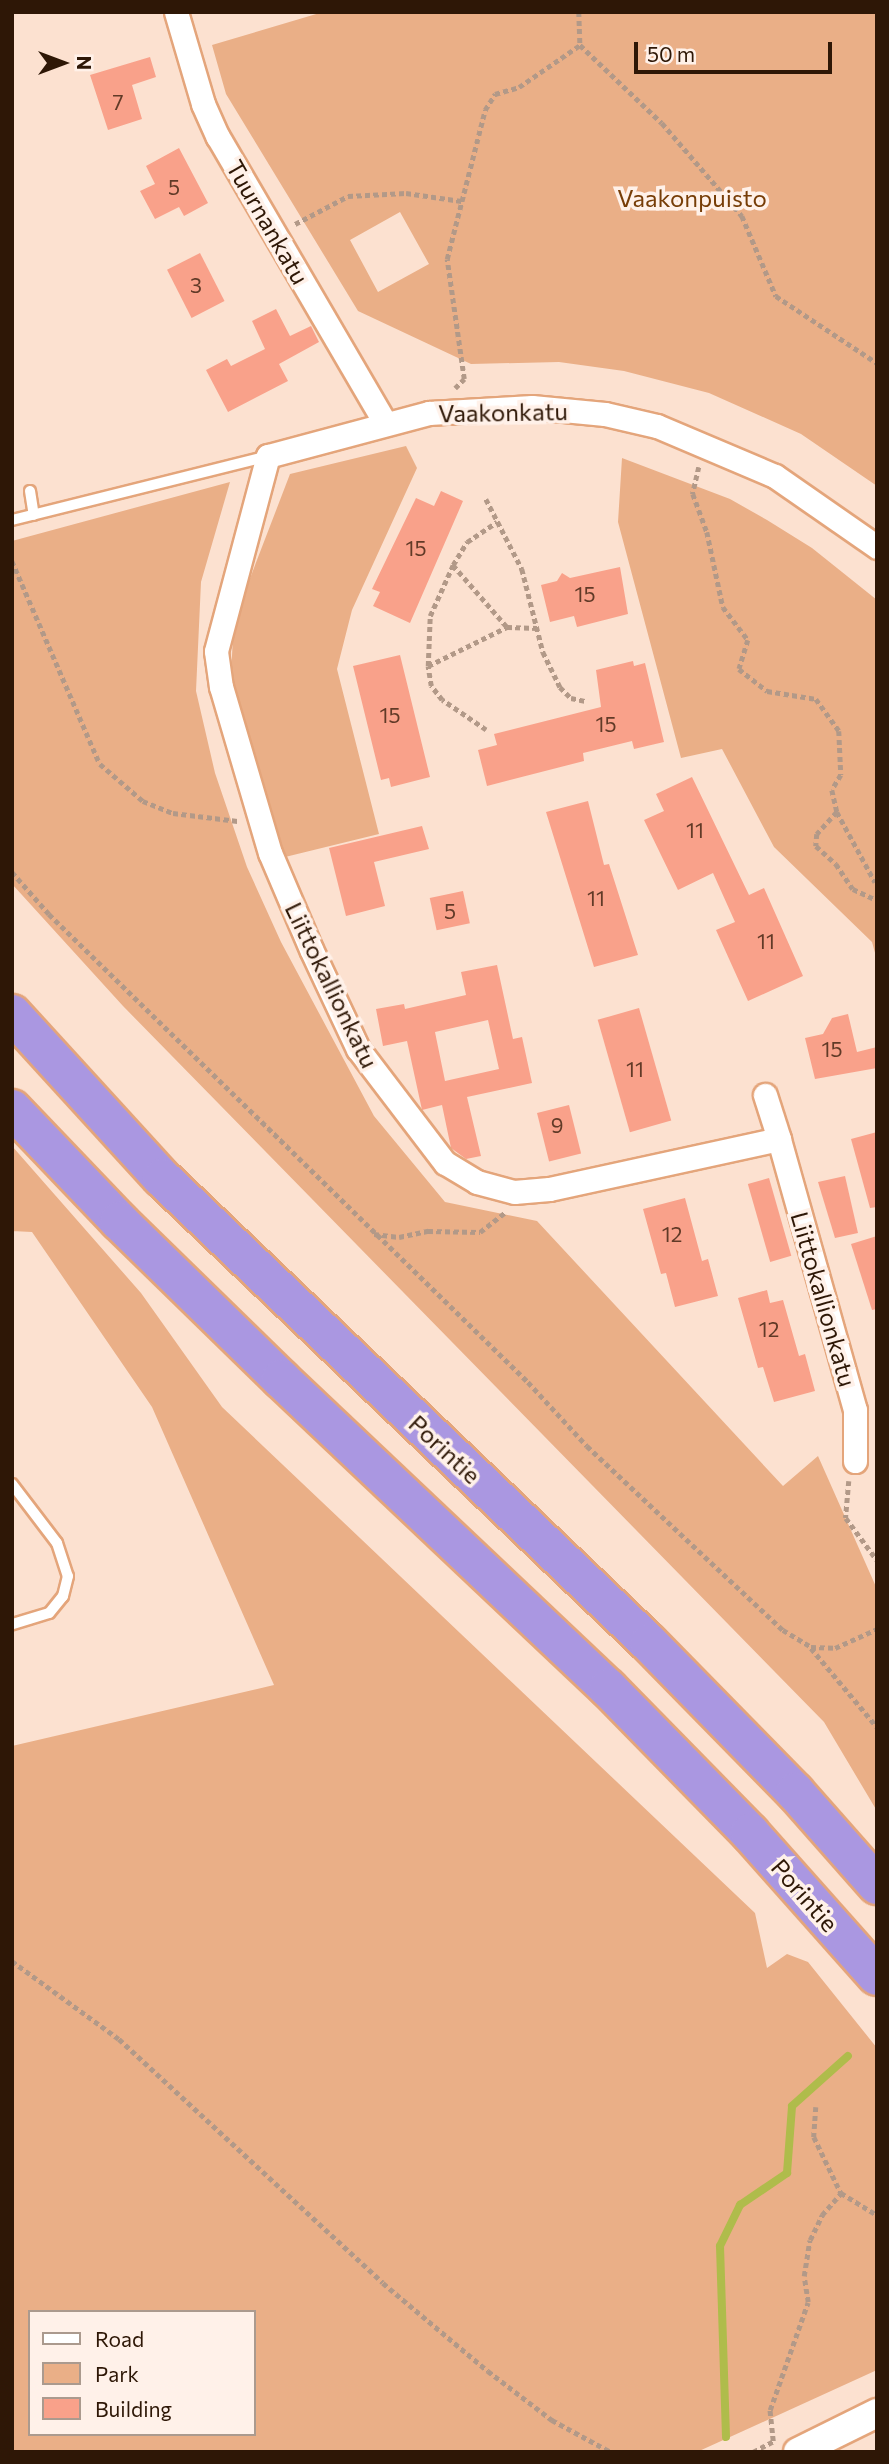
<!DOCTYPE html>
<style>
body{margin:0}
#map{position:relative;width:889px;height:2464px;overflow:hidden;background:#fce1d0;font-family:Commissioner,sans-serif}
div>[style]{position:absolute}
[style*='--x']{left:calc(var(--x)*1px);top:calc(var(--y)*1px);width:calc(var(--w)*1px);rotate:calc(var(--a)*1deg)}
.green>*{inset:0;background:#eaaf87}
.stream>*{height:8px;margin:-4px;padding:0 4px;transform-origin:4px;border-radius:4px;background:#afbc4b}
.building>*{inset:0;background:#f9a18a;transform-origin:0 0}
.path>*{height:4.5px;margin-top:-2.25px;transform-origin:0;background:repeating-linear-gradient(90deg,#b29988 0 5px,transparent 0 8.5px)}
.roads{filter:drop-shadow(2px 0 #e4a57b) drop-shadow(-2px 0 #e4a57b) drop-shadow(0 2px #e4a57b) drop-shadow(0 -2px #e4a57b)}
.service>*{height:10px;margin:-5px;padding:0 5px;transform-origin:5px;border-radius:5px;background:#fff}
.minor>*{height:23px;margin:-11.5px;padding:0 11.5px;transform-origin:11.5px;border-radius:11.5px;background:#fff}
.tertiary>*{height:28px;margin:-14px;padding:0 14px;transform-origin:14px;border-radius:14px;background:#fff}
.motorway>*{height:38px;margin:-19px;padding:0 19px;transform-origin:19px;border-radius:19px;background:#aa97e1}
span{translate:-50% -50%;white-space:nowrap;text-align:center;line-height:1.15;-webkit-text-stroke:7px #fff1e9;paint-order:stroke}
.number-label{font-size:21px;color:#613a27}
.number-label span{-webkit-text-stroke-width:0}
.park-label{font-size:24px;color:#773d07}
.street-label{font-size:24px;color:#2e1706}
.frame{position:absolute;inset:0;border:14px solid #2e1706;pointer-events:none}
.legend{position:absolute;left:28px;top:2310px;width:228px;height:126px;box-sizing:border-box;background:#fff1e9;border:2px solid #ab9a8e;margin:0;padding:9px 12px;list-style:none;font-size:21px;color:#2e1706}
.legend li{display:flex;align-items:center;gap:14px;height:35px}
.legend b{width:35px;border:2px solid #ab9a8e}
.north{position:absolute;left:28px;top:28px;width:70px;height:70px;-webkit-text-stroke:5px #fff1e9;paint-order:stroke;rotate:90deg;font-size:19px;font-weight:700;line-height:28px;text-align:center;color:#2e1706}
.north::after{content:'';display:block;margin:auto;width:24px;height:32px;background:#2e1706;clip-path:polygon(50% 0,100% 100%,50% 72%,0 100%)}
.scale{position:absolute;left:634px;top:42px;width:198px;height:32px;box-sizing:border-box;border:4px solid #2e1706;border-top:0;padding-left:9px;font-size:21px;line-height:24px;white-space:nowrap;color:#2e1706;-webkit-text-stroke:5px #fff1e9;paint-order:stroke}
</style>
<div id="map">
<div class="green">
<i style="clip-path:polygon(evenodd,323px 12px,877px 12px,877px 486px,801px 434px,709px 393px,624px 371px,559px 362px,471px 364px,358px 311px,226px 94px,212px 45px,323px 12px,400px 212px,429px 264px,378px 292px,350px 240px,400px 212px)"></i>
<i style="clip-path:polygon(406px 446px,417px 468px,352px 610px,337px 669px,379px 834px,281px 858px,231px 673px,234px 620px,290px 474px)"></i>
<i style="clip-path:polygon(622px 458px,730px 499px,767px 520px,812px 548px,877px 600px,877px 960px,872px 942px,774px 847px,722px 749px,681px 758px,618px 522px)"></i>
<i style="clip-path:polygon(230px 482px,201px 582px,196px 691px,215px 773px,247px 867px,281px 942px,374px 1116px,445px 1202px,537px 1221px,783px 1486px,818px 1456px,877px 1589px,877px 1811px,824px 1722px,123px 1006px,12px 884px,12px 541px)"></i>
<i style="clip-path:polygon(evenodd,12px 1146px,141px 1293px,222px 1407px,755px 1913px,767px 1968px,787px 1954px,808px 1962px,877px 2048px,877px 2370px,697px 2452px,12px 2452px,12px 1746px,274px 1685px,152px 1407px,32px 1232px,12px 1231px,12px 1146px,30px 2312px,254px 2312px,254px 2434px,30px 2434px,30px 2312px)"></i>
</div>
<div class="stream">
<i style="--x:726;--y:2437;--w:191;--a:-91.8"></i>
<i style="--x:720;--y:2246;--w:46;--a:-64"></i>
<i style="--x:740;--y:2205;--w:57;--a:-34.2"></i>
<i style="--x:787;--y:2173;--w:67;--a:-85.7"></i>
<i style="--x:792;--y:2106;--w:75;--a:-41.8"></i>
</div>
<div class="building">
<i style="clip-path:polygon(150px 57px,156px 77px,132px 85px,142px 119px,108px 130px,90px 75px)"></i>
<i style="clip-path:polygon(179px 148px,208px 203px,184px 216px,179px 207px,155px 219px,140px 191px,155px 184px,146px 166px)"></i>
<i style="left:200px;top:253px;width:54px;height:37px;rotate:63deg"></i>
<i style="clip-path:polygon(276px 309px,290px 336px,311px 326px,319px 342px,279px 364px,288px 381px,228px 412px,206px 370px,227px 359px,231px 366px,265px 349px,252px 321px)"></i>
<i style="clip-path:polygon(441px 491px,463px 501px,410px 623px,373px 606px,380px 592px,372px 589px,416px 498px,434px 506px)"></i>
<i style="clip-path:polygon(620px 567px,628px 614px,577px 627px,574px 616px,550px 622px,541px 585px,557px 581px,562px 573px,570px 578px)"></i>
<i style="clip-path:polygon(400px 655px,430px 777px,391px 787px,389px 778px,381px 780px,353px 666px)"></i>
<i style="clip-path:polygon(633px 661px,634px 666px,645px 663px,664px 742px,634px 749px,632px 741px,583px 753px,584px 761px,487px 786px,478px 750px,497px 745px,494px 734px,601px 707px,596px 670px)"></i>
<i style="clip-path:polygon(692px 777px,749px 895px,764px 888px,803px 976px,748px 1001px,716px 930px,735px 922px,713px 873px,678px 890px,644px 820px,664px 811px,656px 794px)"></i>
<i style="clip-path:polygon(588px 801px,604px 865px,609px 864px,638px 955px,594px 967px,546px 812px)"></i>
<i style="clip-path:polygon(422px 826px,429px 849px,374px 862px,385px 906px,346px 916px,329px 848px)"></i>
<i style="left:463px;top:891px;width:33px;height:34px;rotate:78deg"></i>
<i style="clip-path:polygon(evenodd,497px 965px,513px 1039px,522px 1037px,532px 1083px,467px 1097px,481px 1156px,466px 1159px,451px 1148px,442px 1105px,422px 1110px,407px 1041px,383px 1046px,376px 1009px,404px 1004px,405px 1009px,466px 995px,461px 972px,497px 965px,488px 1020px,499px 1069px,445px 1081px,435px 1032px,488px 1020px)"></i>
<i style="left:639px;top:1008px;width:117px;height:43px;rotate:74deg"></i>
<i style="clip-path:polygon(848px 1014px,857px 1052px,877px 1047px,877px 1068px,815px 1079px,805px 1038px,823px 1034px,832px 1018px)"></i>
<i style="left:569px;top:1105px;width:50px;height:33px;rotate:76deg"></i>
<i style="clip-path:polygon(877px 1132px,877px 1207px,870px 1208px,851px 1139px)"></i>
<i style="clip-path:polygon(845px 1176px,858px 1233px,835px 1238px,818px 1182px)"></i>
<i style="left:769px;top:1178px;width:81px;height:22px;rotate:74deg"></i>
<i style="clip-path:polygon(685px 1198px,702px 1261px,708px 1259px,718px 1296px,675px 1307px,666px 1273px,661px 1274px,643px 1209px)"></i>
<i style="clip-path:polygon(877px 1236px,877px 1309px,872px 1310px,851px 1244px)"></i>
<i style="clip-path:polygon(767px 1290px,770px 1303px,783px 1300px,799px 1356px,805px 1354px,815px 1391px,774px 1402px,763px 1367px,758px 1368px,738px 1298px)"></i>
</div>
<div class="path">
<i style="--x:579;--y:12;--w:33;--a:88"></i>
<i style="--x:580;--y:45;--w:113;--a:43.6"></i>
<i style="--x:662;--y:123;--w:123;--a:49.3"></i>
<i style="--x:742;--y:216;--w:87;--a:67"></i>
<i style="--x:776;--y:296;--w:121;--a:33.6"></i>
<i style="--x:295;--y:224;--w:60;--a:-27.8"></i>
<i style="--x:348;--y:196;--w:58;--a:-3"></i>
<i style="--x:406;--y:193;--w:56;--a:8.3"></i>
<i style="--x:455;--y:388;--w:13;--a:-45"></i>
<i style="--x:464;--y:379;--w:121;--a:-98.1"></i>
<i style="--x:447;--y:259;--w:154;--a:-75.7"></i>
<i style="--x:485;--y:110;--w:19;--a:-58"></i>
<i style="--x:495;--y:94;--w:25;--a:-16"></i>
<i style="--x:519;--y:87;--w:74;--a:-34.5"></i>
<i style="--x:699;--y:467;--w:28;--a:103"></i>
<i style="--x:693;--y:494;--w:40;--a:69.8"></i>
<i style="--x:707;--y:532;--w:77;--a:78"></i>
<i style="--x:723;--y:607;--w:41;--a:52.9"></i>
<i style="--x:748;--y:640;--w:30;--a:107"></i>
<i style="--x:739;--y:669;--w:36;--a:38"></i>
<i style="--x:767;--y:691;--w:50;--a:9.3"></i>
<i style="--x:816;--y:699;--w:39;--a:54"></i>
<i style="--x:839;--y:731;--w:44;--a:87.4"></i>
<i style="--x:841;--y:775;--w:17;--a:121"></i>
<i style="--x:832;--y:790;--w:23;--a:77"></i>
<i style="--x:837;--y:812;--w:80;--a:61.5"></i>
<i style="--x:486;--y:499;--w:79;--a:62.8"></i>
<i style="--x:522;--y:569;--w:86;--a:75.8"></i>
<i style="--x:543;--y:652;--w:39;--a:64"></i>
<i style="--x:560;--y:687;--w:16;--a:45"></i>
<i style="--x:571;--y:698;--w:14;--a:12"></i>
<i style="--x:12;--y:561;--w:221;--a:66.6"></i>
<i style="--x:100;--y:764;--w:57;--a:40.7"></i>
<i style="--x:143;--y:801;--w:32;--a:22"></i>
<i style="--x:173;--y:813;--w:65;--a:7"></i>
<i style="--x:453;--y:565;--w:82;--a:48.9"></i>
<i style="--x:428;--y:666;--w:50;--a:-87.7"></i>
<i style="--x:430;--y:616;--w:56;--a:-65.7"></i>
<i style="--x:453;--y:565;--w:27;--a:-59"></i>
<i style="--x:467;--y:542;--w:36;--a:-34"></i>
<i style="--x:486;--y:730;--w:53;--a:-145.7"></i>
<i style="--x:442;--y:700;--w:18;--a:-128"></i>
<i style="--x:431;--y:686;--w:20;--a:-99"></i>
<i style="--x:428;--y:666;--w:88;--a:-26.3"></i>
<i style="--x:507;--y:627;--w:30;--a:2"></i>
<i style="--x:837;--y:812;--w:30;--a:132"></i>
<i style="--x:817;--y:834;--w:12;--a:95"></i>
<i style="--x:816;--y:846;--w:27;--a:42"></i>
<i style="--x:836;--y:864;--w:30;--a:56"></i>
<i style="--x:853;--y:889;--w:26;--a:25"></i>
<i style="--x:12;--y:872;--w:56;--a:48.6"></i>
<i style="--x:49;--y:914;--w:670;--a:44.33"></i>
<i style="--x:528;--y:1382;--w:87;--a:47.3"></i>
<i style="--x:587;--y:1446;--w:269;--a:43.2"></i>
<i style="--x:783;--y:1630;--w:33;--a:31"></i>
<i style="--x:811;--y:1647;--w:24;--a:2"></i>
<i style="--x:835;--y:1648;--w:46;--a:-24.3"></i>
<i style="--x:374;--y:1234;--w:25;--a:7"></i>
<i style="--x:399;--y:1237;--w:30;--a:-12"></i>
<i style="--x:428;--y:1231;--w:52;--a:1.1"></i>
<i style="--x:480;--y:1232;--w:31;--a:-38"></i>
<i style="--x:849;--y:1481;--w:37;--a:95"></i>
<i style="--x:846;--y:1518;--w:52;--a:53.6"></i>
<i style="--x:811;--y:1648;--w:103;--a:50.1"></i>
<i style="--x:12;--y:1961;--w:132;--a:36.1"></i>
<i style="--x:119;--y:2039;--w:359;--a:42.7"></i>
<i style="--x:383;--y:2283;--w:137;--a:40"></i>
<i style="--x:488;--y:2371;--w:81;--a:37.4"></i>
<i style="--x:552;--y:2420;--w:67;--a:28.5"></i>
<i style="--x:816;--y:2107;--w:30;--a:94"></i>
<i style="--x:814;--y:2137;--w:62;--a:64.3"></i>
<i style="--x:841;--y:2193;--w:42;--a:31.4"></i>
<i style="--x:773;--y:2441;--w:31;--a:-96"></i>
<i style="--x:770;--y:2410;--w:114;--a:-70.6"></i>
<i style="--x:808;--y:2302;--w:26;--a:-99"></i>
<i style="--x:804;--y:2276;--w:36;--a:-81"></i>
<i style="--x:810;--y:2240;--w:28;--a:-64"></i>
<i style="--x:822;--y:2215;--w:29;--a:-49"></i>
<i style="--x:753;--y:2452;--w:24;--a:-28"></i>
</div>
<div class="roads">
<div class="service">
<i style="--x:30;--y:491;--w:24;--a:81"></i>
<i style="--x:12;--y:520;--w:264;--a:-14"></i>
<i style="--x:12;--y:1484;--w:74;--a:52.7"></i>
<i style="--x:57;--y:1543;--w:35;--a:72"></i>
<i style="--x:68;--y:1576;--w:21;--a:104"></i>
<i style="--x:63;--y:1596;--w:22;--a:129"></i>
<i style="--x:49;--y:1613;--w:39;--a:163"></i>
</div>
<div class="minor">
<i style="--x:176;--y:12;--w:96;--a:73.6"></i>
<i style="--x:203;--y:104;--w:36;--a:66"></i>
<i style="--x:218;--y:137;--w:329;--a:59.7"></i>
<i style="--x:765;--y:1095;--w:46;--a:72.3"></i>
<i style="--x:855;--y:1461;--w:51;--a:-90"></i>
<i style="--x:855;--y:1410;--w:281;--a:-105.7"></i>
<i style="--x:779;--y:1139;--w:235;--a:167.7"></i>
<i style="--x:549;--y:1189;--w:35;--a:175"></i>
<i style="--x:514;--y:1192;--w:38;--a:-165"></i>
<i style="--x:477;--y:1182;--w:37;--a:-149"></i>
<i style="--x:445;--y:1163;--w:143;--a:-127.3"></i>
<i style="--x:358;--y:1049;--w:110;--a:-115.2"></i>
<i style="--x:311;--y:949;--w:104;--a:-113.1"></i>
<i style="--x:270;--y:853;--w:173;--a:-106.4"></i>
<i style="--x:221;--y:687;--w:36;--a:-98"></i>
<i style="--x:216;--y:651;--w:202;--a:-75.1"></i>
<i style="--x:268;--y:456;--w:167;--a:-15"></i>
<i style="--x:429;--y:413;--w:103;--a:-3.3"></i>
<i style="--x:532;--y:407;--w:73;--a:5.5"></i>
<i style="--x:605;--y:414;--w:53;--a:13"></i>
<i style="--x:657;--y:426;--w:128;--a:23"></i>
<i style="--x:775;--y:476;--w:124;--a:34.8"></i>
</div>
<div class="tertiary">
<i style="--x:798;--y:2452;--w:88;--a:-26.3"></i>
</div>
<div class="motorway">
<i style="--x:12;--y:1014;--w:222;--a:47.6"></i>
<i style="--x:162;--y:1178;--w:673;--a:43.68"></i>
<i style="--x:649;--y:1643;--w:209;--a:45.6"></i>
<i style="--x:795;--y:1792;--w:124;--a:48.6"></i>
<i style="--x:12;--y:1109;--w:155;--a:46.3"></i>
<i style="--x:119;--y:1221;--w:226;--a:44.3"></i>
<i style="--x:281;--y:1379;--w:450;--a:43.4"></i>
<i style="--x:608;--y:1688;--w:203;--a:45.6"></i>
<i style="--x:750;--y:1833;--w:191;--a:48.4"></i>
</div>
</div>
<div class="number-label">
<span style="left:118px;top:102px">7</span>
<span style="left:174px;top:187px">5</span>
<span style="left:196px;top:285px">3</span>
<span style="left:416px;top:548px">15</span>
<span style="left:585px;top:594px">15</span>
<span style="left:390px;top:715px">15</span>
<span style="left:606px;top:724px">15</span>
<span style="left:695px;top:830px">11</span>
<span style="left:596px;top:898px">11</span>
<span style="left:450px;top:911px">5</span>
<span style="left:766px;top:941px">11</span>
<span style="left:832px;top:1049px">15</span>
<span style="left:635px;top:1069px">11</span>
<span style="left:557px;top:1125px">9</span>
<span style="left:672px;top:1234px">12</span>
<span style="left:769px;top:1329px">12</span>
</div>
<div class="park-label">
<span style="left:692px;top:198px">Vaakonpuisto</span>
</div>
<div class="street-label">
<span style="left:268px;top:222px;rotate:60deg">Tuurnankatu</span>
<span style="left:503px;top:412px;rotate:-1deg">Vaakonkatu</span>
<span style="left:332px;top:985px;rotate:64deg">Liittokallionkatu</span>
<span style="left:824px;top:1299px;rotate:74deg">Liittokallionkatu</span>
<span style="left:445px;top:1449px;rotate:43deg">Porintie</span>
<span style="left:805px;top:1895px;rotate:49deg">Porintie</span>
</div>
<div class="frame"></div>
<ul class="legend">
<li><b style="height:9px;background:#fff"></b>Road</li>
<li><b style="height:19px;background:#eaaf87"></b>Park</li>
<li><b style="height:19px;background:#f9a18a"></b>Building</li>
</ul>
<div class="north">N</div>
<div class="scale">50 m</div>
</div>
